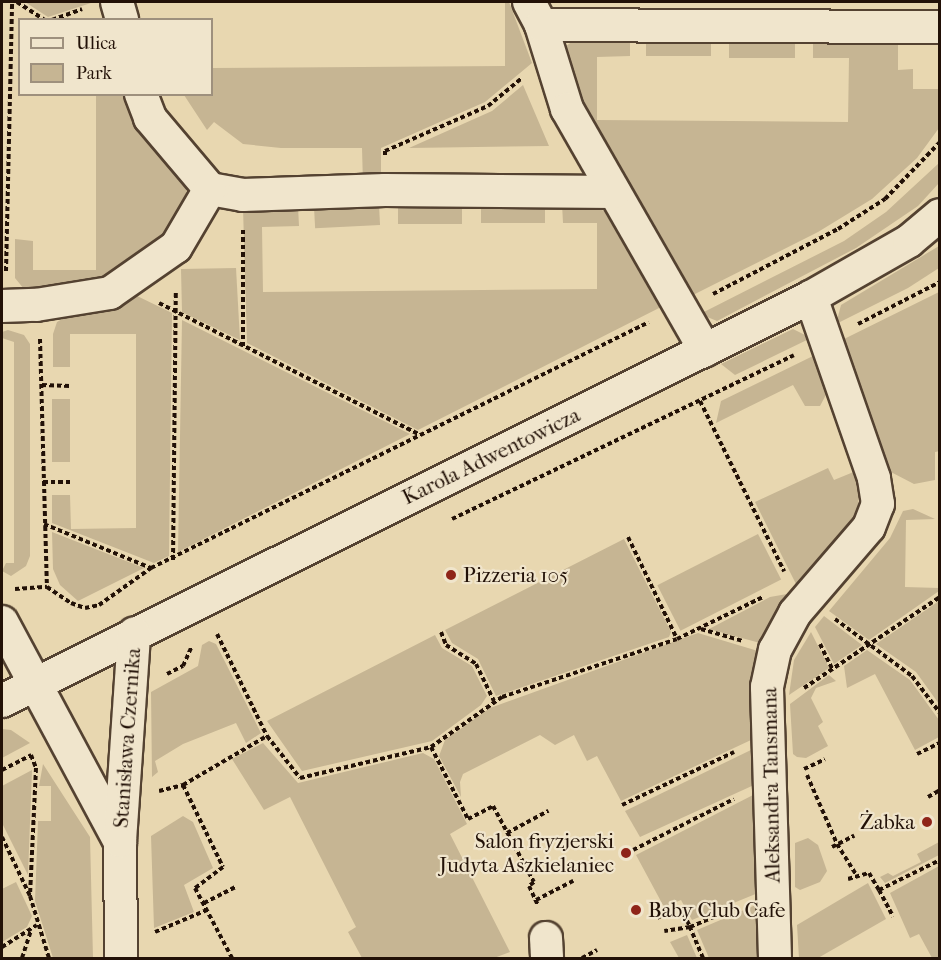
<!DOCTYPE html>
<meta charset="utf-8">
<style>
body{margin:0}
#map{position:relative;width:941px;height:960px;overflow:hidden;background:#e8d7b0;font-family:"IM FELL French Canon",serif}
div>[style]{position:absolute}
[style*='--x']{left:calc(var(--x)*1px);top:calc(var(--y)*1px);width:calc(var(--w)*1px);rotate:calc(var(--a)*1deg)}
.green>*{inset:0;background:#c6b593;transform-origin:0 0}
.path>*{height:4px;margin-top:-2px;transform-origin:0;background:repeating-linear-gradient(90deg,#221107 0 4.5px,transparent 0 7.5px)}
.roads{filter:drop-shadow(2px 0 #544231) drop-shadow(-2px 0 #544231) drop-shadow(0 2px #544231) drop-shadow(0 -2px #544231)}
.minor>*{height:32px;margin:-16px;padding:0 16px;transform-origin:16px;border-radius:16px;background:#f0e5cc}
.dots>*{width:16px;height:16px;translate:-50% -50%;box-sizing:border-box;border:3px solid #f0e5cc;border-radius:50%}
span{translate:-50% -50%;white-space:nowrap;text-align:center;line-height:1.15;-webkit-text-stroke:4.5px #f0e5cc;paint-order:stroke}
.street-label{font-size:21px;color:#221107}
.poi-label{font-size:21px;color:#221107}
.left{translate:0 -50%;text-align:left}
.right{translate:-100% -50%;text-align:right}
.frame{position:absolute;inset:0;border:3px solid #221107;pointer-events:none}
.legend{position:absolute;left:18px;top:18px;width:195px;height:78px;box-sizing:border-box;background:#f0e5cc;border:2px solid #9e907d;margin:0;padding:8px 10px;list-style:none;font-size:18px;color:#221107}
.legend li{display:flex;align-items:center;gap:12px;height:30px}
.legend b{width:30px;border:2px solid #9e907d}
</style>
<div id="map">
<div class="green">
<i style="clip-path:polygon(25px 2px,94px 2px,48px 17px)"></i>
<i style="clip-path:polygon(505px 2px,509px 2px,532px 63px,485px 102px,381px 148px,381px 184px,363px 184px,362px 148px,281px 148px,243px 144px,214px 122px,207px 130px,184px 95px,212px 94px,212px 68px,505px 66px)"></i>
<i style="left:795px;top:37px;width:21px;height:66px;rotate:90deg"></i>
<i style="clip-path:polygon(898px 37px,898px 70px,913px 69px,913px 89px,939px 89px,939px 128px,917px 158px,872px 199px,818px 232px,689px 297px,587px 124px,563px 57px,565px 47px,574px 40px,630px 38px,630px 56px,597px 57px,597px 120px,848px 122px,849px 58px,813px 58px,813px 38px)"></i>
<i style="left:646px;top:38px;width:65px;height:18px"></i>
<i style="clip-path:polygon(523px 85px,549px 146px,409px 148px,492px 111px)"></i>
<i style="clip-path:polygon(96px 95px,133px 95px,186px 185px,188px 210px,173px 231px,111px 278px,24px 289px,15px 278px,15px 239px,33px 241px,33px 270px,96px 270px)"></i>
<i style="clip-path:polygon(939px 163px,939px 183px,918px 206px,856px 248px,717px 321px,700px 314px,844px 241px,886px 212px)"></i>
<i style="left:462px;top:204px;width:20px;height:64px;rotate:90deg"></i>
<i style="left:545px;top:204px;width:19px;height:64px;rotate:90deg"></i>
<i style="clip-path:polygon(562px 204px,588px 205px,607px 212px,625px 233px,665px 305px,418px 430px,247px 343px,243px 208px,298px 206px,299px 226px,262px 227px,263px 292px,597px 289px,597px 223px,563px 223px)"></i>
<i style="left:379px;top:205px;width:20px;height:65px;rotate:87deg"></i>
<i style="clip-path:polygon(939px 246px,939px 268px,908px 288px,836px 324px,841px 305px)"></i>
<i style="clip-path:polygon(236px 268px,240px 340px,182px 312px,181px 269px)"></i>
<i style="clip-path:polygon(939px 292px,940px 451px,935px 452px,935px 480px,914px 484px,887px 470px,842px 340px)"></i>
<i style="clip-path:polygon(131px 293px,172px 313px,169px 556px,154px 563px,52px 523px,52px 495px,70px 495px,71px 529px,136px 528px,136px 334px,70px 334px,70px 367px,53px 367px,53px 334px,57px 322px,73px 313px)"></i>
<i style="clip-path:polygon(182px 320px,410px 434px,178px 552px)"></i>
<i style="clip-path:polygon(793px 329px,811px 338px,735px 375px,721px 364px)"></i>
<i style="clip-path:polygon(8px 330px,24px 335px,30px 344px,30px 556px,26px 566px,11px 576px,2px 571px,6px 563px,14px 563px,14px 342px,2px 338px,2px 332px)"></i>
<i style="clip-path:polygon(815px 355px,828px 391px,820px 406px,805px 406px,793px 385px,716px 423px,721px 401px)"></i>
<i style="left:52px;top:399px;width:18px;height:63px"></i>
<i style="clip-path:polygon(828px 468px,834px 480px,856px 471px,860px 486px,857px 513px,825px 559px,798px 588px,755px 502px)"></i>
<i style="clip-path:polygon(913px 509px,935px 519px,906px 520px,905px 587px,939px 588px,939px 591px,869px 640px,829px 611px,890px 538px,903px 511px)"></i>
<i style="clip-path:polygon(52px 532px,144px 568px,78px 601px,60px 585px,53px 569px)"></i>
<i style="left:758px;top:534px;width:51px;height:113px;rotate:63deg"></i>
<i style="clip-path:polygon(624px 539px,671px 632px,669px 637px,496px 696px,478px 659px,452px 643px,445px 630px)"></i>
<i style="clip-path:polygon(787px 594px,792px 595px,772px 617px,760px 643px,709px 629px,770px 597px)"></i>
<i style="clip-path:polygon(939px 601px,939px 704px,916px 672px,876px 644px)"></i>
<i style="clip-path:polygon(824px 616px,862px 645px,834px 664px,815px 627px)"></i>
<i style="clip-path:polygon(811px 632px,829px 668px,789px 695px,794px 660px)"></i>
<i style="clip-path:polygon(698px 633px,758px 651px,750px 680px,751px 740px,621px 801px,597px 756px,587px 761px,574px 735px,555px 745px,540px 735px,463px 774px,460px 782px,461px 797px,439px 756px,445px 740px,490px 708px)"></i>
<i style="clip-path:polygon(435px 635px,442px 648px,472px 666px,487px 696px,481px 705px,432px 741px,302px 771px,267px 721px)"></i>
<i style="clip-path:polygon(209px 641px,216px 644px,261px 733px,246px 743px,236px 723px,183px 744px,155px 761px,158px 772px,152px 777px,151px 692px,198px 666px,202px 645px)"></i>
<i style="clip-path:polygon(867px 650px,910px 680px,939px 720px,939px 737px,915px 750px,875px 674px,847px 688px,844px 666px)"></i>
<i style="clip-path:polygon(829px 675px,836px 681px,816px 688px,811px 698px,823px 722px,818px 726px,828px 746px,806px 758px,797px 757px,793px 754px,790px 704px)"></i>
<i style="clip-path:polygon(2px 729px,11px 730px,30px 743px,2px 758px)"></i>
<i style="clip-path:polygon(263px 743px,298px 783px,423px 753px,434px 759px,467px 824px,450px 834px,510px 952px,494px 958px,362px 958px,348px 932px,356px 927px,290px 797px,264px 810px,232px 759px)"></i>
<i style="clip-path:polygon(753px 749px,754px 785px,640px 837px,625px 811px)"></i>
<i style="clip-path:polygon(43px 764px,90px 837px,93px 958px,53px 958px,35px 901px,38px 821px,51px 821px,51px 786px,39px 786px)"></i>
<i style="clip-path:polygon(32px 770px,28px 875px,2px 823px,2px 786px)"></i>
<i style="clip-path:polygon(755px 794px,758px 893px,692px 920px,681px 900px,664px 907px,636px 855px)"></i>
<i style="clip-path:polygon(183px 816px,193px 822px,213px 868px,184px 885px,194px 912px,154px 928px,151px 836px)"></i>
<i style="clip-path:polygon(808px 838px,818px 845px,827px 871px,820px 882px,800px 890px,795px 887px,795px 843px)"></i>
<i style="clip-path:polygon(939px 842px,939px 855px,885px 883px,880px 877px,888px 873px,893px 876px,921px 862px,917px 854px)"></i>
<i style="clip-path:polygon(939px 866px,939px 958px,932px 958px,919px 934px,910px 938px,890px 893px)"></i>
<i style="clip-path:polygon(16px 882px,32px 916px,27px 927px,2px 942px,2px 889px)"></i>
<i style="clip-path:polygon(868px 883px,886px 919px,818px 958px,799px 958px,797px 925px)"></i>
<i style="clip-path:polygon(758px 904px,760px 958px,709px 958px,697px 930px)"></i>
<i style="clip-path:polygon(687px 935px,697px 958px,679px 958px,670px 942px)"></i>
</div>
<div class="path">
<i style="--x:17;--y:2;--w:33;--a:33"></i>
<i style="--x:52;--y:20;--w:32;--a:-20"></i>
<i style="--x:385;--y:155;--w:4;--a:-90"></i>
<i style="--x:385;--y:151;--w:112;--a:-23.6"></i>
<i style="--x:488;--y:106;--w:44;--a:-39.5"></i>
<i style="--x:243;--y:230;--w:116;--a:90"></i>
<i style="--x:6;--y:271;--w:269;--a:-88.7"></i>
<i style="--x:713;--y:294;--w:141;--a:-27.5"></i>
<i style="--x:838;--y:229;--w:56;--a:-32.6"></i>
<i style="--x:885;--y:199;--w:79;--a:-46"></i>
<i style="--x:159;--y:303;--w:292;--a:26.8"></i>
<i style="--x:858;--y:324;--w:92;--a:-27.1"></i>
<i style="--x:40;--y:339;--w:248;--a:88.4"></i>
<i style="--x:42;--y:385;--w:28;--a:2"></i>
<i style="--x:700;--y:401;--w:190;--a:63.7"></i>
<i style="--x:43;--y:482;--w:27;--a:0"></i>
<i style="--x:452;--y:519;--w:379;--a:-25.6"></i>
<i style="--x:44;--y:524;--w:116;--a:22.4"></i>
<i style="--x:628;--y:537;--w:113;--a:64.3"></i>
<i style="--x:173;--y:560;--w:270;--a:-89.4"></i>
<i style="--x:15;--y:589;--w:32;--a:-4"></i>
<i style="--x:47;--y:587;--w:29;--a:34"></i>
<i style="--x:71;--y:603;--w:15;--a:20"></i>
<i style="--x:85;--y:608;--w:14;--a:-12"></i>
<i style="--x:99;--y:605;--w:64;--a:-35.4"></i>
<i style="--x:151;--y:568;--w:555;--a:-26.29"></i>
<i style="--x:835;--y:619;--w:96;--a:36.5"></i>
<i style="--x:912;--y:676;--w:46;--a:52.9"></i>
<i style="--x:701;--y:629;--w:44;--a:15.9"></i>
<i style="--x:441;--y:632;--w:14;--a:69"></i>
<i style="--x:446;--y:645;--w:36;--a:32"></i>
<i style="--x:476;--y:664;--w:41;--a:64.1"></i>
<i style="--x:217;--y:634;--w:114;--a:63.9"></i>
<i style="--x:820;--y:644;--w:28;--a:64"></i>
<i style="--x:167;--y:674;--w:18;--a:-27"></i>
<i style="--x:183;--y:666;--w:20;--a:-66"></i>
<i style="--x:804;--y:688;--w:164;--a:-33.8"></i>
<i style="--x:431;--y:747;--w:81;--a:62.8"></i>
<i style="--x:468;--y:819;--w:28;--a:-27"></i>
<i style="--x:493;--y:806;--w:86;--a:61.7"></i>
<i style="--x:534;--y:882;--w:6;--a:141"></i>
<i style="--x:529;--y:886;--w:21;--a:65"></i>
<i style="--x:917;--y:754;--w:25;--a:-26"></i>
<i style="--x:804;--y:769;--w:23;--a:-25"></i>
<i style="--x:2;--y:770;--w:33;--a:-27"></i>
<i style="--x:31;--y:755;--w:14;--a:69"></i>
<i style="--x:36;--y:768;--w:128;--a:92.7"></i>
<i style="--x:807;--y:775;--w:75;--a:66.5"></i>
<i style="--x:837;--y:844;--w:38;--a:58"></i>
<i style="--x:183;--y:785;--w:97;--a:-30.3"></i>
<i style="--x:267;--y:736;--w:53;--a:51.8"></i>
<i style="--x:300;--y:778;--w:135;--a:-13.3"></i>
<i style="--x:431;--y:747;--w:87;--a:-35.2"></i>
<i style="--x:502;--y:697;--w:184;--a:-18.3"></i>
<i style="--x:677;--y:639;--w:96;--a:-26"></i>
<i style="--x:159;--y:791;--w:25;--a:-14"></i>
<i style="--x:183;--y:785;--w:91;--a:64"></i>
<i style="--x:223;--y:867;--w:35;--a:143"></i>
<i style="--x:195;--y:888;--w:79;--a:62.1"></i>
<i style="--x:928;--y:797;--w:14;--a:-30"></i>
<i style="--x:622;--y:805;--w:124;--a:-25.3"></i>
<i style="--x:507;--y:833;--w:47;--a:-28.2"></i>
<i style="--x:2;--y:837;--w:65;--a:64.6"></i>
<i style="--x:30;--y:896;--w:65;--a:73"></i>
<i style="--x:832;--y:847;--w:25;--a:-27"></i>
<i style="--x:633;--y:850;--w:113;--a:-26.8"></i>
<i style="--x:848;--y:879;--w:22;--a:-16"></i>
<i style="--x:869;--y:873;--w:20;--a:60"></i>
<i style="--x:879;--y:890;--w:68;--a:-26.2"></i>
<i style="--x:879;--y:890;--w:30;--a:62"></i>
<i style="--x:536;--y:900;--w:42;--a:-27.2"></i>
<i style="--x:204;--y:903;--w:35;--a:-27"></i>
<i style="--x:657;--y:918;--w:25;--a:-26"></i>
<i style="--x:680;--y:907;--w:22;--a:63"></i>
<i style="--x:690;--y:927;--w:26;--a:171"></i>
<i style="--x:155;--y:932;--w:56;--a:-22.9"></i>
<i style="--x:2;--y:947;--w:41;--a:-32.2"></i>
<i style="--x:22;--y:958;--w:29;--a:-72"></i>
<i style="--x:582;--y:958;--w:17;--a:-28"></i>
<i style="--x:703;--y:958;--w:34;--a:-113"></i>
<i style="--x:690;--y:927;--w:52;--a:-22.6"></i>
</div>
<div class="roads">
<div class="minor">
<i style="--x:117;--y:2;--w:19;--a:74"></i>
<i style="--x:529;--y:2;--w:26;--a:62"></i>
<i style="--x:541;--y:25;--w:88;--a:72.8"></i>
<i style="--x:567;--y:109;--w:278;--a:60.2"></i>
<i style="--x:541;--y:25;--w:399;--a:0.3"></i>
<i style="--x:141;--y:94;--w:26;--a:69"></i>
<i style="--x:150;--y:118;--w:93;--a:49.8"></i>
<i style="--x:210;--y:189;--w:34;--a:10"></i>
<i style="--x:243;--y:195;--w:142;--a:-2"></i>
<i style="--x:385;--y:190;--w:229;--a:0.5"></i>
<i style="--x:2;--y:306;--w:34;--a:-2"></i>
<i style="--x:36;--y:305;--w:75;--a:-9.2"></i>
<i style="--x:110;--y:293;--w:80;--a:-34.9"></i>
<i style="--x:176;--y:247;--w:67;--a:-59.6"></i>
<i style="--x:2;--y:622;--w:250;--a:61.8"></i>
<i style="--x:120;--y:842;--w:116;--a:89.5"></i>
<i style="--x:2;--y:701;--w:904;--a:-26.54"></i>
<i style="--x:811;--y:297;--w:113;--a:-29.7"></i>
<i style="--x:909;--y:241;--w:40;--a:-40"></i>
<i style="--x:120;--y:841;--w:208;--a:-86.1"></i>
<i style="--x:546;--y:938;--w:20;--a:87"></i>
<i style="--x:775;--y:958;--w:271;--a:-91.7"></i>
<i style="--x:767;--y:687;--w:38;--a:-78"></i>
<i style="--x:775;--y:650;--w:42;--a:-61.6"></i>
<i style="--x:795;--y:613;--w:113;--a:-49.3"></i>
<i style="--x:869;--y:527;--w:25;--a:-69"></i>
<i style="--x:878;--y:504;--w:26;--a:-99"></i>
<i style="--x:874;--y:478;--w:192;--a:-109.2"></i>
</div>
</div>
<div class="dots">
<i style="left:451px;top:575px;background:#8f2418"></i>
<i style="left:927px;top:822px;background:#8f2418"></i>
<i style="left:626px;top:853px;background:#8f2418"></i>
<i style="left:636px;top:910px;background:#8f2418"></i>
</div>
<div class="street-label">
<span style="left:491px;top:456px;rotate:-26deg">Karola Adwentowicza</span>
<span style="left:127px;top:738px;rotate:-86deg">Stanisława Czernika</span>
<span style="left:771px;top:785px;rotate:-91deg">Aleksandra Tansmana</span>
</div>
<div class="poi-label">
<span class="left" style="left:463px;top:575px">Pizzeria 105</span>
<span class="right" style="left:915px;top:822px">Żabka</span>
<span class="right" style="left:614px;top:853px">Salon fryzjerski<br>Judyta Aszkielaniec</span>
<span class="left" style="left:648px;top:910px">Baby Club Cafe</span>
</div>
<div class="frame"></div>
<ul class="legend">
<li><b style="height:8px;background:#f0e5cc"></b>Ulica</li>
<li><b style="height:16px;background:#c6b593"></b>Park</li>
</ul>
</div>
